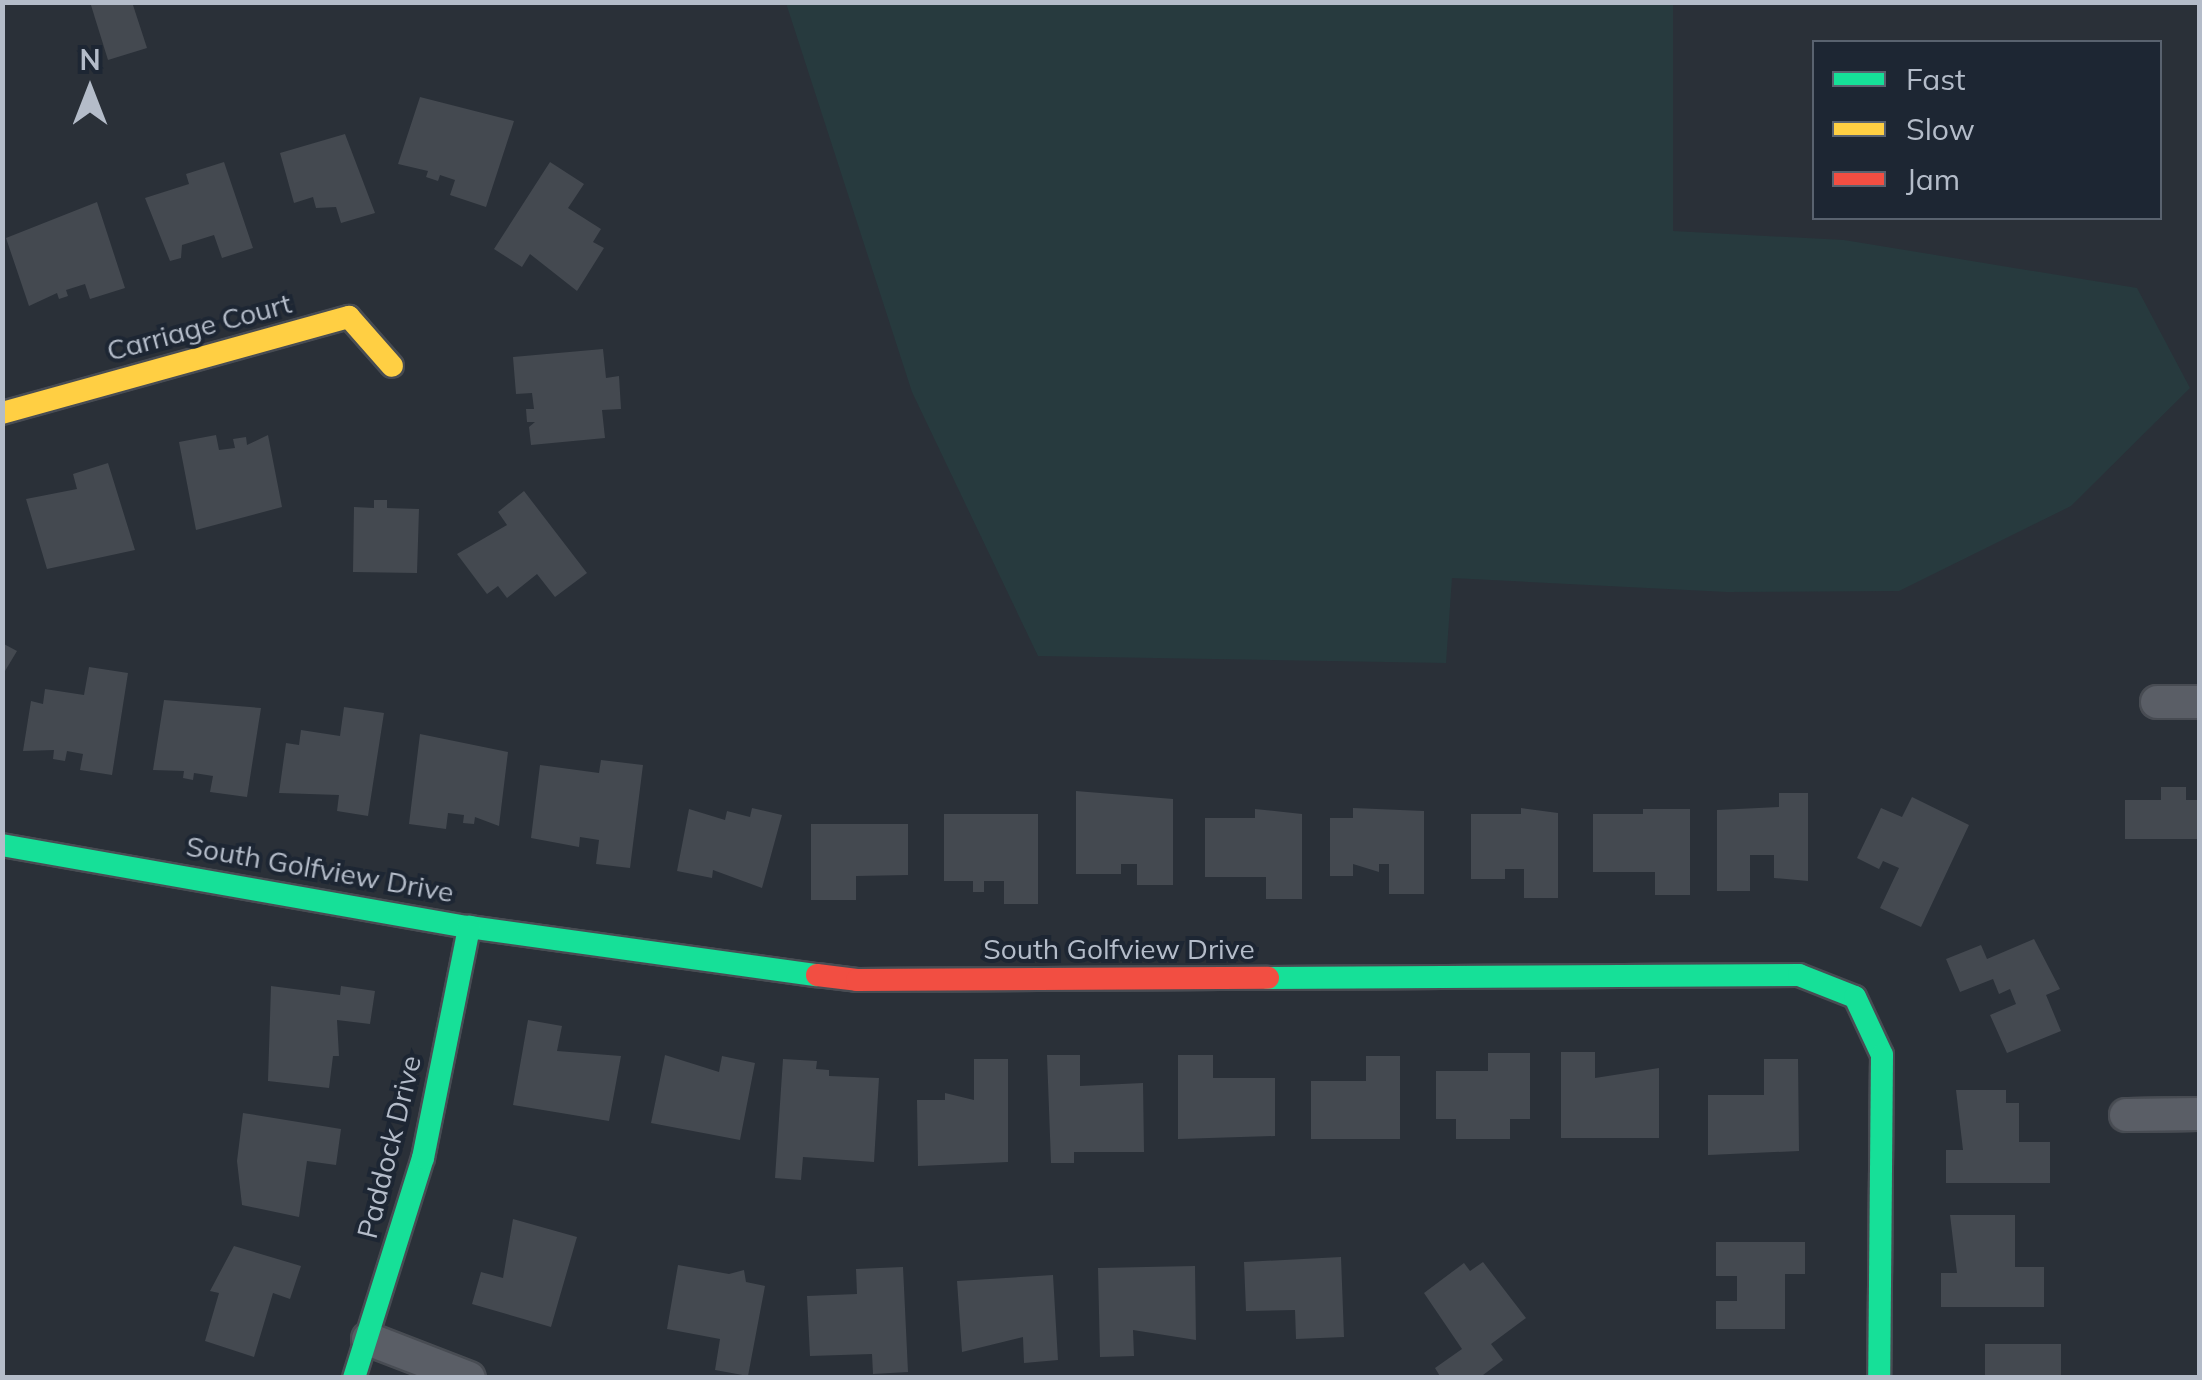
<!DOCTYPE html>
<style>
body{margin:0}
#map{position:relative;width:2202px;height:1380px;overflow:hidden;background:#2a3038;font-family:Mulish,sans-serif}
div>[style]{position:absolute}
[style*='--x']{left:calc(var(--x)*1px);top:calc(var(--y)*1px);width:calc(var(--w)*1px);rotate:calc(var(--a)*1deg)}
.green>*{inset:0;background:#273a3e}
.building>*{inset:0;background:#444950;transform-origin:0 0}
.roads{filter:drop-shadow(2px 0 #484c53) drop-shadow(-2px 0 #484c53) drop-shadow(0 2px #484c53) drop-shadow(0 -2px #484c53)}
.street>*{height:32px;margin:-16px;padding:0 16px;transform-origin:16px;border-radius:16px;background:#5a5e66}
.fast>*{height:22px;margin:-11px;padding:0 11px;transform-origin:11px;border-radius:11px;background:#16e098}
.slow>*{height:22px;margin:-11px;padding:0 11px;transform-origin:11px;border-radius:11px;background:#ffcf43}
.jam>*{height:22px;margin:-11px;padding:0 11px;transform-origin:11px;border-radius:11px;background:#f24e42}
span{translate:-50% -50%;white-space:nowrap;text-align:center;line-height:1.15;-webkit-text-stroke:8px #1d2633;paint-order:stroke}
.street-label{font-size:28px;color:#b4bcc9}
.frame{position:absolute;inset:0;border:5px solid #b4bcc9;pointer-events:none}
.legend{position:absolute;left:1812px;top:40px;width:350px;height:180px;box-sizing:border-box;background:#1d2633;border:2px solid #59626f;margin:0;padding:12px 18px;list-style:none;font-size:30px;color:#b4bcc9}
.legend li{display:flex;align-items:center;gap:20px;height:50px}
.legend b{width:50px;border:2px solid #59626f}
.north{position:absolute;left:40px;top:40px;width:100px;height:100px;-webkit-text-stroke:8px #1d2633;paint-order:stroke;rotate:0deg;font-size:28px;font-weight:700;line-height:40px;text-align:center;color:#b4bcc9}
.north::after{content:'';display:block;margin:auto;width:35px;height:45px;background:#b4bcc9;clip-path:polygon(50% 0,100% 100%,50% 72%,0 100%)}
</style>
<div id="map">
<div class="green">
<i style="clip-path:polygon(786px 3px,1673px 3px,1673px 231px,1844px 240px,2137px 288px,2190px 388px,2071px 506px,1899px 591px,1727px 592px,1452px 578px,1446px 663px,1038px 656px,912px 392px)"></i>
</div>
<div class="building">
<i style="clip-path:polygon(90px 2px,132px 2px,147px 48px,108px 60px)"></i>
<i style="clip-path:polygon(420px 97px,514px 121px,486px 207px,450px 195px,455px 180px,440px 175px,438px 181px,426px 177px,428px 171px,398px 164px)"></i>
<i style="clip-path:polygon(345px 134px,375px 213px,341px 223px,336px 207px,316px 208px,313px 197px,294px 203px,280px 153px)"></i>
<i style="clip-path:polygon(224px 162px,253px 248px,222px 258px,214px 235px,182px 245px,181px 258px,170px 261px,145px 198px,189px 184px,186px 174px)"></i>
<i style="clip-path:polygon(550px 162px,584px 184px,568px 208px,601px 229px,593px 242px,604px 248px,577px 291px,530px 254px,522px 267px,494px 249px)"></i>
<i style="clip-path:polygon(97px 202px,125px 288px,90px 299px,85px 284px,66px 290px,68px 296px,59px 299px,57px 293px,29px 306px,6px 238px)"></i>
<i style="clip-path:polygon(603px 349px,606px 378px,619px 376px,621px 409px,602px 410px,605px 438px,531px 445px,529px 427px,535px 422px,527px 422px,526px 409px,534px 409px,532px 393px,516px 394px,513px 357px)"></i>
<i style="clip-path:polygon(216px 435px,219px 450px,235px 448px,233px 439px,246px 437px,247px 445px,268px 435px,282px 507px,196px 530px,179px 442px)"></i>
<i style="clip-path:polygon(108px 463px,135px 550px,47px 569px,26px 499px,77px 489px,73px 474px)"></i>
<i style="clip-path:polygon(524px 491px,587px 573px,555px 597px,537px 574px,507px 598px,498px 586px,487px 594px,457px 554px,507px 525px,498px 512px)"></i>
<i style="clip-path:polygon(374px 500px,387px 500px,387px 508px,419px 509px,417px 573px,353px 572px,354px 507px,374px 508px)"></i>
<i style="clip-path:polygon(2px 643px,17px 651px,2px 676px)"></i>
<i style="clip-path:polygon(89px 667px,128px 673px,112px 775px,80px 770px,83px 754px,67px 751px,65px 761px,53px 759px,54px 750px,23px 751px,31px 701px,43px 704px,45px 689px,84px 695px)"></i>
<i style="clip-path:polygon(164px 700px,261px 708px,247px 797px,210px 792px,213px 776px,194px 773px,193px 780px,183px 778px,184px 771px,153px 770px)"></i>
<i style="clip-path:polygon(344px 707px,384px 713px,368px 816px,337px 811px,339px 795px,279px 793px,286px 743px,299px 745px,301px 730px,340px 736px)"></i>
<i style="clip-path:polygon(420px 734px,508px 752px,499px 826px,475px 817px,474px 824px,463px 823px,464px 815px,448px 813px,446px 829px,409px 824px)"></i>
<i style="clip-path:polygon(601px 760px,643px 765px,630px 868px,596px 864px,599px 840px,580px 837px,579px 847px,531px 838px,540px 765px,599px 773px)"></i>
<i style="clip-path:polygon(2161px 787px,2186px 787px,2186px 800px,2200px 800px,2200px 839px,2125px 839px,2125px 800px,2161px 800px)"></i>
<i style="clip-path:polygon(1076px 791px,1173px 799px,1173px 885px,1137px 885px,1137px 864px,1121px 864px,1121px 874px,1076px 874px)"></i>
<i style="clip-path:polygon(1779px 793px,1808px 793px,1808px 881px,1774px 878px,1774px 855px,1750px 855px,1750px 891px,1717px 891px,1717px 810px,1779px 807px)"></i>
<i style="clip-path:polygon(1912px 797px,1969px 825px,1921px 927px,1880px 908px,1899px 868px,1883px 861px,1879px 869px,1857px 858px,1881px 808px,1902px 817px)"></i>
<i style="clip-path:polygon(752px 808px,782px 815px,762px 888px,713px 870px,712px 878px,677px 871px,689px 809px,725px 820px,727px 811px,750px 817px)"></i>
<i style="clip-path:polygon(1353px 808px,1424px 811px,1424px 894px,1389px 894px,1389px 864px,1379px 864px,1379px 872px,1353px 864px,1353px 876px,1330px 876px,1330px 818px,1353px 818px)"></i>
<i style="clip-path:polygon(1521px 808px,1558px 813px,1558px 898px,1524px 898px,1524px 869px,1505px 869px,1505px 879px,1471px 879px,1471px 814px,1521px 814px)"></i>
<i style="clip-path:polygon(1255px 809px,1302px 814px,1302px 899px,1266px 899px,1266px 877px,1205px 877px,1205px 818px,1255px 818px)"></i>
<i style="clip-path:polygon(1643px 809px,1690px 809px,1690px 895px,1655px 895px,1655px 872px,1593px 872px,1593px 814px,1643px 814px)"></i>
<i style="clip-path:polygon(944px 814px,1038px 814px,1038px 904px,1004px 904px,1004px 881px,984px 881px,984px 892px,973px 892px,973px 881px,944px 881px)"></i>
<i style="clip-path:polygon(811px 824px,908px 824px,908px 875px,856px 876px,856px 900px,811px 900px)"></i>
<i style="clip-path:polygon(2034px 939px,2060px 989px,2046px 995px,2061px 1031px,2007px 1053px,1990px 1015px,2016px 1004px,2010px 989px,1999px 994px,1993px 979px,1960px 992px,1946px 959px,1981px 945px,1987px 959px)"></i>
<i style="clip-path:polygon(271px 986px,340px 995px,341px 986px,375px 991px,370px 1024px,337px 1020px,339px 1056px,333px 1056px,329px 1088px,268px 1081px)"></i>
<i style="clip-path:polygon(528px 1020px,562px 1026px,557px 1051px,621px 1056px,609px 1121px,513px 1105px)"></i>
<i style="clip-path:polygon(1561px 1052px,1595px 1052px,1595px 1078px,1659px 1068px,1659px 1138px,1561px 1138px)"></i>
<i style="clip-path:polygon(1488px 1053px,1530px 1053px,1530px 1119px,1510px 1119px,1510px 1139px,1456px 1139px,1456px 1119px,1436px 1119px,1436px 1071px,1488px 1071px)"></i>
<i style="clip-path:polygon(665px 1055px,719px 1072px,722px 1056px,755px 1063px,740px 1140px,651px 1123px)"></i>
<i style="clip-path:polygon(1047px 1055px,1080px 1055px,1080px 1086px,1143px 1083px,1144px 1152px,1074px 1152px,1074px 1163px,1051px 1163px)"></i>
<i style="clip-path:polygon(1178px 1055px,1213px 1055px,1213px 1078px,1275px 1078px,1275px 1136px,1178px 1139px)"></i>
<i style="clip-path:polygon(1366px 1056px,1400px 1056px,1400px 1139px,1311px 1139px,1311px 1081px,1366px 1081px)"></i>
<i style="clip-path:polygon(783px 1059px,817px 1061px,816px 1069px,829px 1070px,829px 1076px,879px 1078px,874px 1162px,803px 1157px,801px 1180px,775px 1178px)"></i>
<i style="clip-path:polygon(974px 1059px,1008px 1059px,1008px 1162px,918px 1166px,917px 1100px,945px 1100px,945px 1093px,974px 1100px)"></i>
<i style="clip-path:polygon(1764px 1059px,1798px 1059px,1799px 1151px,1708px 1155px,1708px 1095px,1764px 1095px)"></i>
<i style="clip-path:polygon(1956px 1090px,2006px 1090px,2006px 1103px,2019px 1103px,2019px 1142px,2050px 1142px,2050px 1183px,1946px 1183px,1946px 1150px,1963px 1150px)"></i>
<i style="clip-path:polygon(243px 1113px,341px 1129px,336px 1165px,307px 1161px,299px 1217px,242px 1205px,237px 1161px)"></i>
<i style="clip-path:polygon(1950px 1215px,2015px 1215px,2015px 1267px,2044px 1267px,2044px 1307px,1941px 1307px,1941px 1273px,1957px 1273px)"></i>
<i style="clip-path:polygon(513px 1219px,577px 1237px,551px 1327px,472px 1304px,481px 1272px,503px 1278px)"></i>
<i style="clip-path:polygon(1716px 1242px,1805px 1242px,1805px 1274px,1785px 1274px,1785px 1329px,1716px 1329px,1716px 1301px,1737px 1301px,1737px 1276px,1716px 1276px)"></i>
<i style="clip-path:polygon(234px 1246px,301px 1266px,290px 1299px,273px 1293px,254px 1357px,205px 1341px,219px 1293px,210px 1291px)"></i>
<i style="clip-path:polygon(1341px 1257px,1344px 1337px,1296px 1339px,1295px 1310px,1246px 1311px,1244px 1262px)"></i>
<i style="clip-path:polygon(1483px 1262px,1526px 1318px,1491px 1344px,1503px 1360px,1479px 1378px,1441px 1378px,1435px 1368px,1462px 1349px,1424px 1293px,1464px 1263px,1470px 1271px)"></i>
<i style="clip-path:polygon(678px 1265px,729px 1274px,744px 1270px,746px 1282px,765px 1286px,748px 1376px,715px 1370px,720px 1339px,667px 1329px)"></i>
<i style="clip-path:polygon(1195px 1266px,1196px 1340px,1133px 1330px,1134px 1356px,1100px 1357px,1098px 1268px)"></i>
<i style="clip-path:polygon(903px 1267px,908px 1372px,873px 1374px,872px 1354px,810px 1356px,807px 1296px,857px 1294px,856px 1269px)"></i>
<i style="clip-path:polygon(1053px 1275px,1058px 1360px,1024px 1363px,1023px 1337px,962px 1352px,957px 1281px)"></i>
<i style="left:1985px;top:1344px;width:76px;height:34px"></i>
</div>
<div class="roads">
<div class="street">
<i style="--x:2157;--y:702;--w:43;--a:0"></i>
<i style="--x:2126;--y:1115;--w:74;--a:-0.8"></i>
<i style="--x:368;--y:1339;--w:108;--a:21.1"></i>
</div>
<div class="fast">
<i style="--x:2;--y:845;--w:474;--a:10"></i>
<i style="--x:469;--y:927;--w:351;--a:7.9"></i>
<i style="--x:1268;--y:978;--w:531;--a:-0.32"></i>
<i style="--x:1799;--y:975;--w:60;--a:21.4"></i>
<i style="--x:1855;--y:997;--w:64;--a:65"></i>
<i style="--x:1882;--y:1055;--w:323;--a:90.5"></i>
<i style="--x:354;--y:1378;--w:231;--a:-72.6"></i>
<i style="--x:423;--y:1158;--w:236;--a:-78.7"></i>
</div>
<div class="slow">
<i style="--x:2;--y:413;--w:360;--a:-15.5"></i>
<i style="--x:349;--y:317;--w:65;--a:48.7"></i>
</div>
<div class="jam">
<i style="--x:817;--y:975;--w:40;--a:7.1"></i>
<i style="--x:857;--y:980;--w:411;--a:-0.3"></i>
</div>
</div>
<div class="street-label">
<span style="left:199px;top:327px;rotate:-15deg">Carriage Court</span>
<span style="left:320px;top:869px;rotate:10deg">South Golfview Drive</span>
<span style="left:1119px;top:949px">South Golfview Drive</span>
<span style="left:389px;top:1147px;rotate:-76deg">Paddock Drive</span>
</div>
<div class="frame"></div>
<ul class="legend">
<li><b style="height:12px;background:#16e098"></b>Fast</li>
<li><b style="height:12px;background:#ffcf43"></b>Slow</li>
<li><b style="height:12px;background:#f24e42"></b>Jam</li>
</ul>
<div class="north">N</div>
</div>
